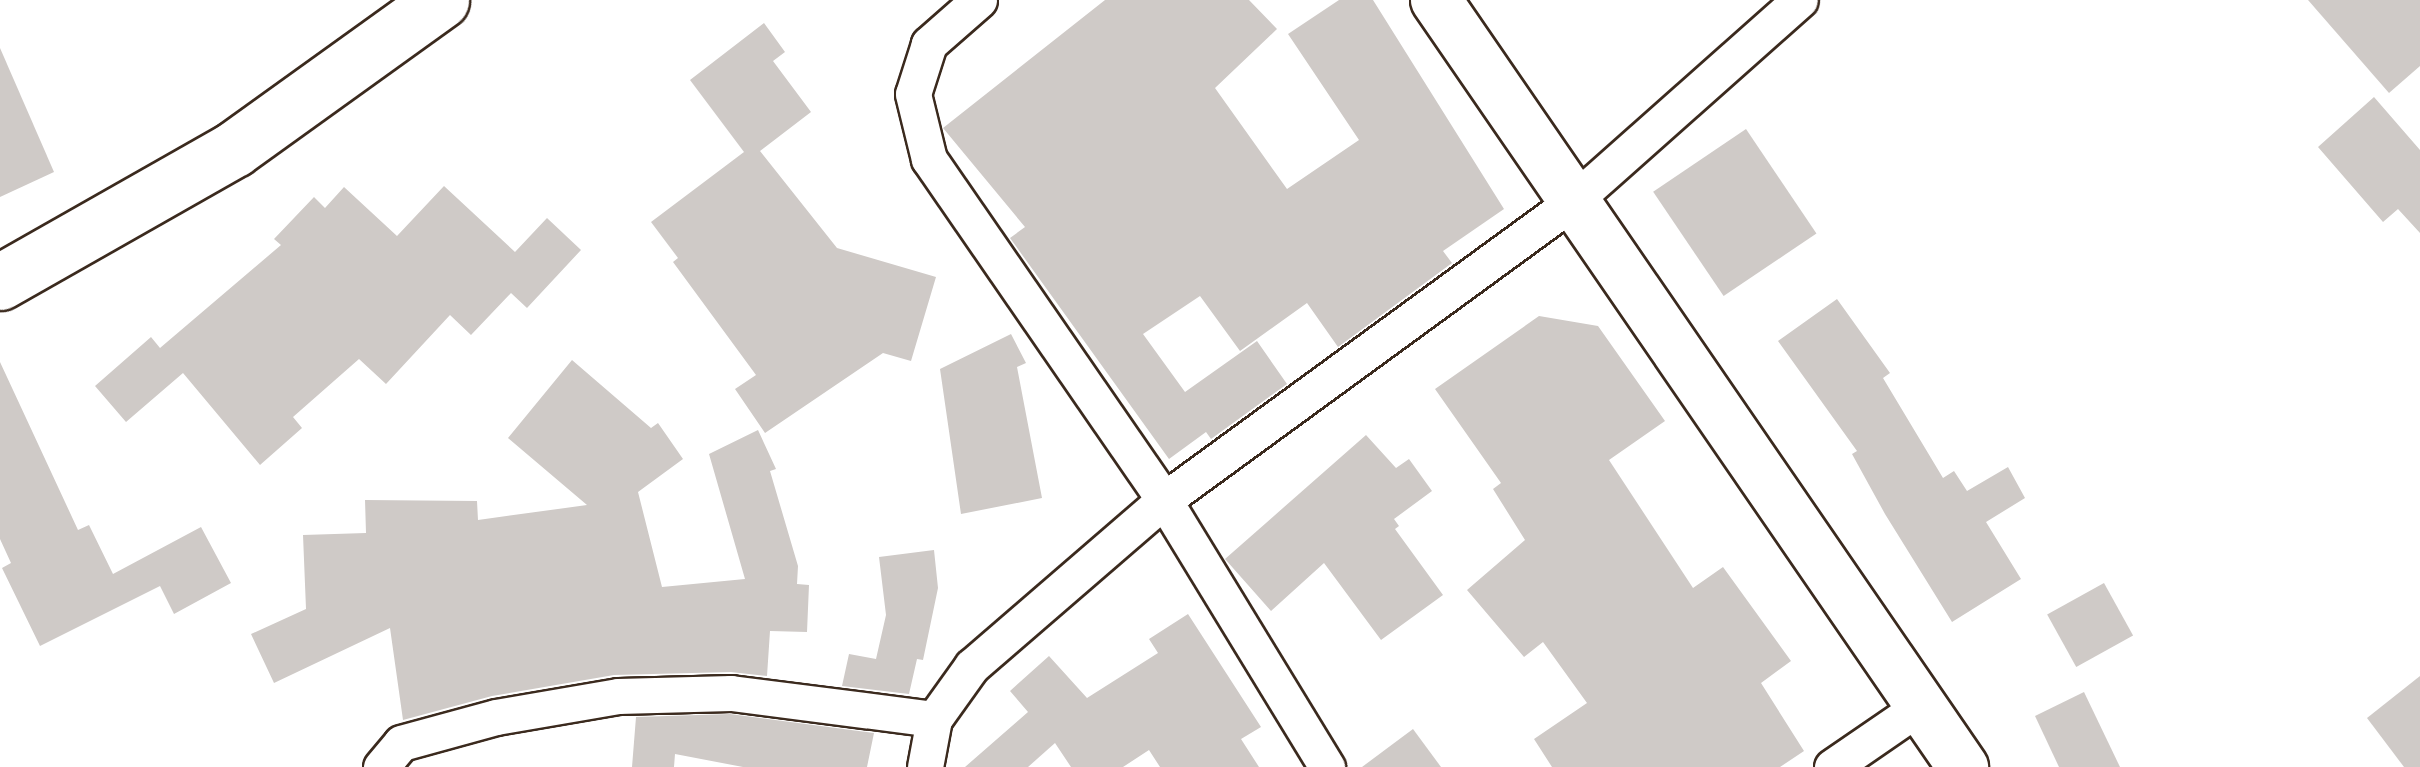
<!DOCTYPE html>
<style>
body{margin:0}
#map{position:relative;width:2420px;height:767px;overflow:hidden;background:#fff;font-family:Delius,sans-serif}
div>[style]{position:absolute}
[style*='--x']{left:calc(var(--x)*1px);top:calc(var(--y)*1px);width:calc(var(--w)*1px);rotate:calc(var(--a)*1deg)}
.building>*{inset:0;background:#cfcac7;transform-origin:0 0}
.roads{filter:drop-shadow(2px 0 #3b2a1e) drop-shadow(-2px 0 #3b2a1e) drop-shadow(0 2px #3b2a1e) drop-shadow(0 -2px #3b2a1e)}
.street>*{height:35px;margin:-17.5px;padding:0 17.5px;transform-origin:17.5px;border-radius:17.5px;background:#fff}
.secondary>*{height:50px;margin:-25px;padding:0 25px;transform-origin:25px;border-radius:25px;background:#fff}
.primary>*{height:55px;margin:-27.5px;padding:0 27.5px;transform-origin:27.5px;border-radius:27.5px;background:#fff}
span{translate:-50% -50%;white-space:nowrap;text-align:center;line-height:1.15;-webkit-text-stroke:9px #fff;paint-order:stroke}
</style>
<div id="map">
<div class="building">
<i style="clip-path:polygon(1105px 0,1249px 0,1277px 29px,1215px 88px,1287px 189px,1359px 140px,1288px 34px,1339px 0,1373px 0,1504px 209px,1443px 251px,1452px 263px,1338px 347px,1307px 303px,1240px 351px,1200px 296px,1143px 334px,1185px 392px,1257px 341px,1287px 384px,1211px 439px,1206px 432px,1169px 459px,1010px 238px,1025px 227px,943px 128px)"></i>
<i style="clip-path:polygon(2308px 0,2420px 0,2420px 66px,2389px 93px)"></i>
<i style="clip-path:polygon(764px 23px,785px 52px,773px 61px,811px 112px,760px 151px,837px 248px,936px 277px,911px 361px,883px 353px,765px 433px,735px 389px,756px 375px,673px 262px,678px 258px,651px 222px,744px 152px,690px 80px)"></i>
<i style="clip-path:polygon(0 48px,54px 172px,0 197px)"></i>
<i style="clip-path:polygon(2374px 97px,2420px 150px,2420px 233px,2398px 209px,2383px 222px,2318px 147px)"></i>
<i style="left:1746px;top:129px;width:126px;height:112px;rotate:56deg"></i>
<i style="clip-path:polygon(444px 186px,515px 252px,547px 218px,581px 250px,527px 308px,511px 293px,471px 335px,450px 315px,386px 384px,359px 359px,293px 417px,302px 428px,260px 465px,183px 373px,126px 422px,95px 386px,151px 337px,160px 348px,281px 245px,274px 239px,314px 197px,325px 208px,344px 187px,397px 236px)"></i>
<i style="clip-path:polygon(1837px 299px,1890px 373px,1883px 378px,1943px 478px,1954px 471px,1967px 491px,2008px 467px,2025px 498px,1986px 522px,2021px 579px,1952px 622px,1885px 514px,1852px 454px,1857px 451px,1778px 341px)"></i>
<i style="clip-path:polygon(1539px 316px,1598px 326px,1665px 421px,1609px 460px,1693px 588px,1723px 567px,1791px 661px,1761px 683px,1804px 751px,1780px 767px,1552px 767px,1534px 739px,1587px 703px,1543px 642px,1524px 657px,1467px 590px,1525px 540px,1493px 489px,1501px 483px,1435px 389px)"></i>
<i style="clip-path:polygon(1011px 334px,1026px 363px,1017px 367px,1042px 498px,961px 514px,940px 369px)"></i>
<i style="clip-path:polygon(572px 360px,651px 428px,658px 423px,683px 459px,638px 492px,662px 587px,745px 579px,709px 454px,758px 430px,776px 469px,770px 471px,798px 566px,797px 584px,809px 585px,807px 632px,770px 631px,767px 676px,731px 672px,614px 675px,492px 696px,403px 720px,390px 628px,274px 683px,251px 634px,306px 609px,303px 535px,366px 533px,365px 500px,477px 501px,478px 520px,587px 505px,508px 438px)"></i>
<i style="clip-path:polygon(0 362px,78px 530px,89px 525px,113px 574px,201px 527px,231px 583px,174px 614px,160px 586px,40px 646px,2px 568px,11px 563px,0 539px)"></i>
<i style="clip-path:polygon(1366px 435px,1396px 468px,1409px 459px,1432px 491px,1394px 519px,1399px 526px,1395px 529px,1443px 595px,1381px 640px,1324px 563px,1271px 611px,1225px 559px)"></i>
<i style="clip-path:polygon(934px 550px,938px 588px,923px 660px,917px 659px,909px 694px,842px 686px,849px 654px,876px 659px,886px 615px,879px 557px)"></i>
<i style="left:2104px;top:583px;width:60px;height:65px;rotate:61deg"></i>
<i style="clip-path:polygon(1188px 614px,1261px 727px,1241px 739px,1259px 767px,1160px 767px,1149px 750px,1123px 767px,1071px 767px,1055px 743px,1028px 767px,965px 767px,1028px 712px,1010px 691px,1049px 656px,1087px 698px,1158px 653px,1149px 639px)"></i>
<i style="clip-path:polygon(2420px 676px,2420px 767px,2404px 767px,2367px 718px)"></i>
<i style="clip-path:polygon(2084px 692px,2120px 767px,2059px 767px,2035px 716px)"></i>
<i style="clip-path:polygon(730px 714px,874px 733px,867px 767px,743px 767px,675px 754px,674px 767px,632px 767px,636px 717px)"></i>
<i style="clip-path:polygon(1413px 729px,1441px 767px,1362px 767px)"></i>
</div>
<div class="roads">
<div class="street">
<i style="--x:979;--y:0;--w:67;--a:138.7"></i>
<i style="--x:929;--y:44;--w:52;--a:107.7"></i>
<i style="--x:913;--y:94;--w:67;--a:76.2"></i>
<i style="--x:929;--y:159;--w:414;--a:55.4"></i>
<i style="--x:1164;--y:500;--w:313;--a:58.6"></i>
<i style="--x:381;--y:767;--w:31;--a:-50"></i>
<i style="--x:401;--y:743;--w:98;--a:-15.3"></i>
<i style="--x:496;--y:717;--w:124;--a:-9.8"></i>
<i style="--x:618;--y:696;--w:113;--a:-1.5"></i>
<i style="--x:731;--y:693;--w:205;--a:7.3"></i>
<i style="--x:925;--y:767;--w:49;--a:-79.4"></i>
<i style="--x:934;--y:719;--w:65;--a:-54.4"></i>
<i style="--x:972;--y:666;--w:254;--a:-40.8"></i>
<i style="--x:1164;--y:500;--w:504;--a:-36.12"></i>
<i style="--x:1571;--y:203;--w:306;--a:-41.6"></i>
<i style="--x:1832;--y:767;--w:104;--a:-34.5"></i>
</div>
<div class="secondary">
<i style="--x:1436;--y:0;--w:931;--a:55.51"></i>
</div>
<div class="primary">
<i style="--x:0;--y:282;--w:269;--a:-29.6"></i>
<i style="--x:234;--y:149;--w:255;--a:-35.7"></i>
</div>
</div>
</div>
